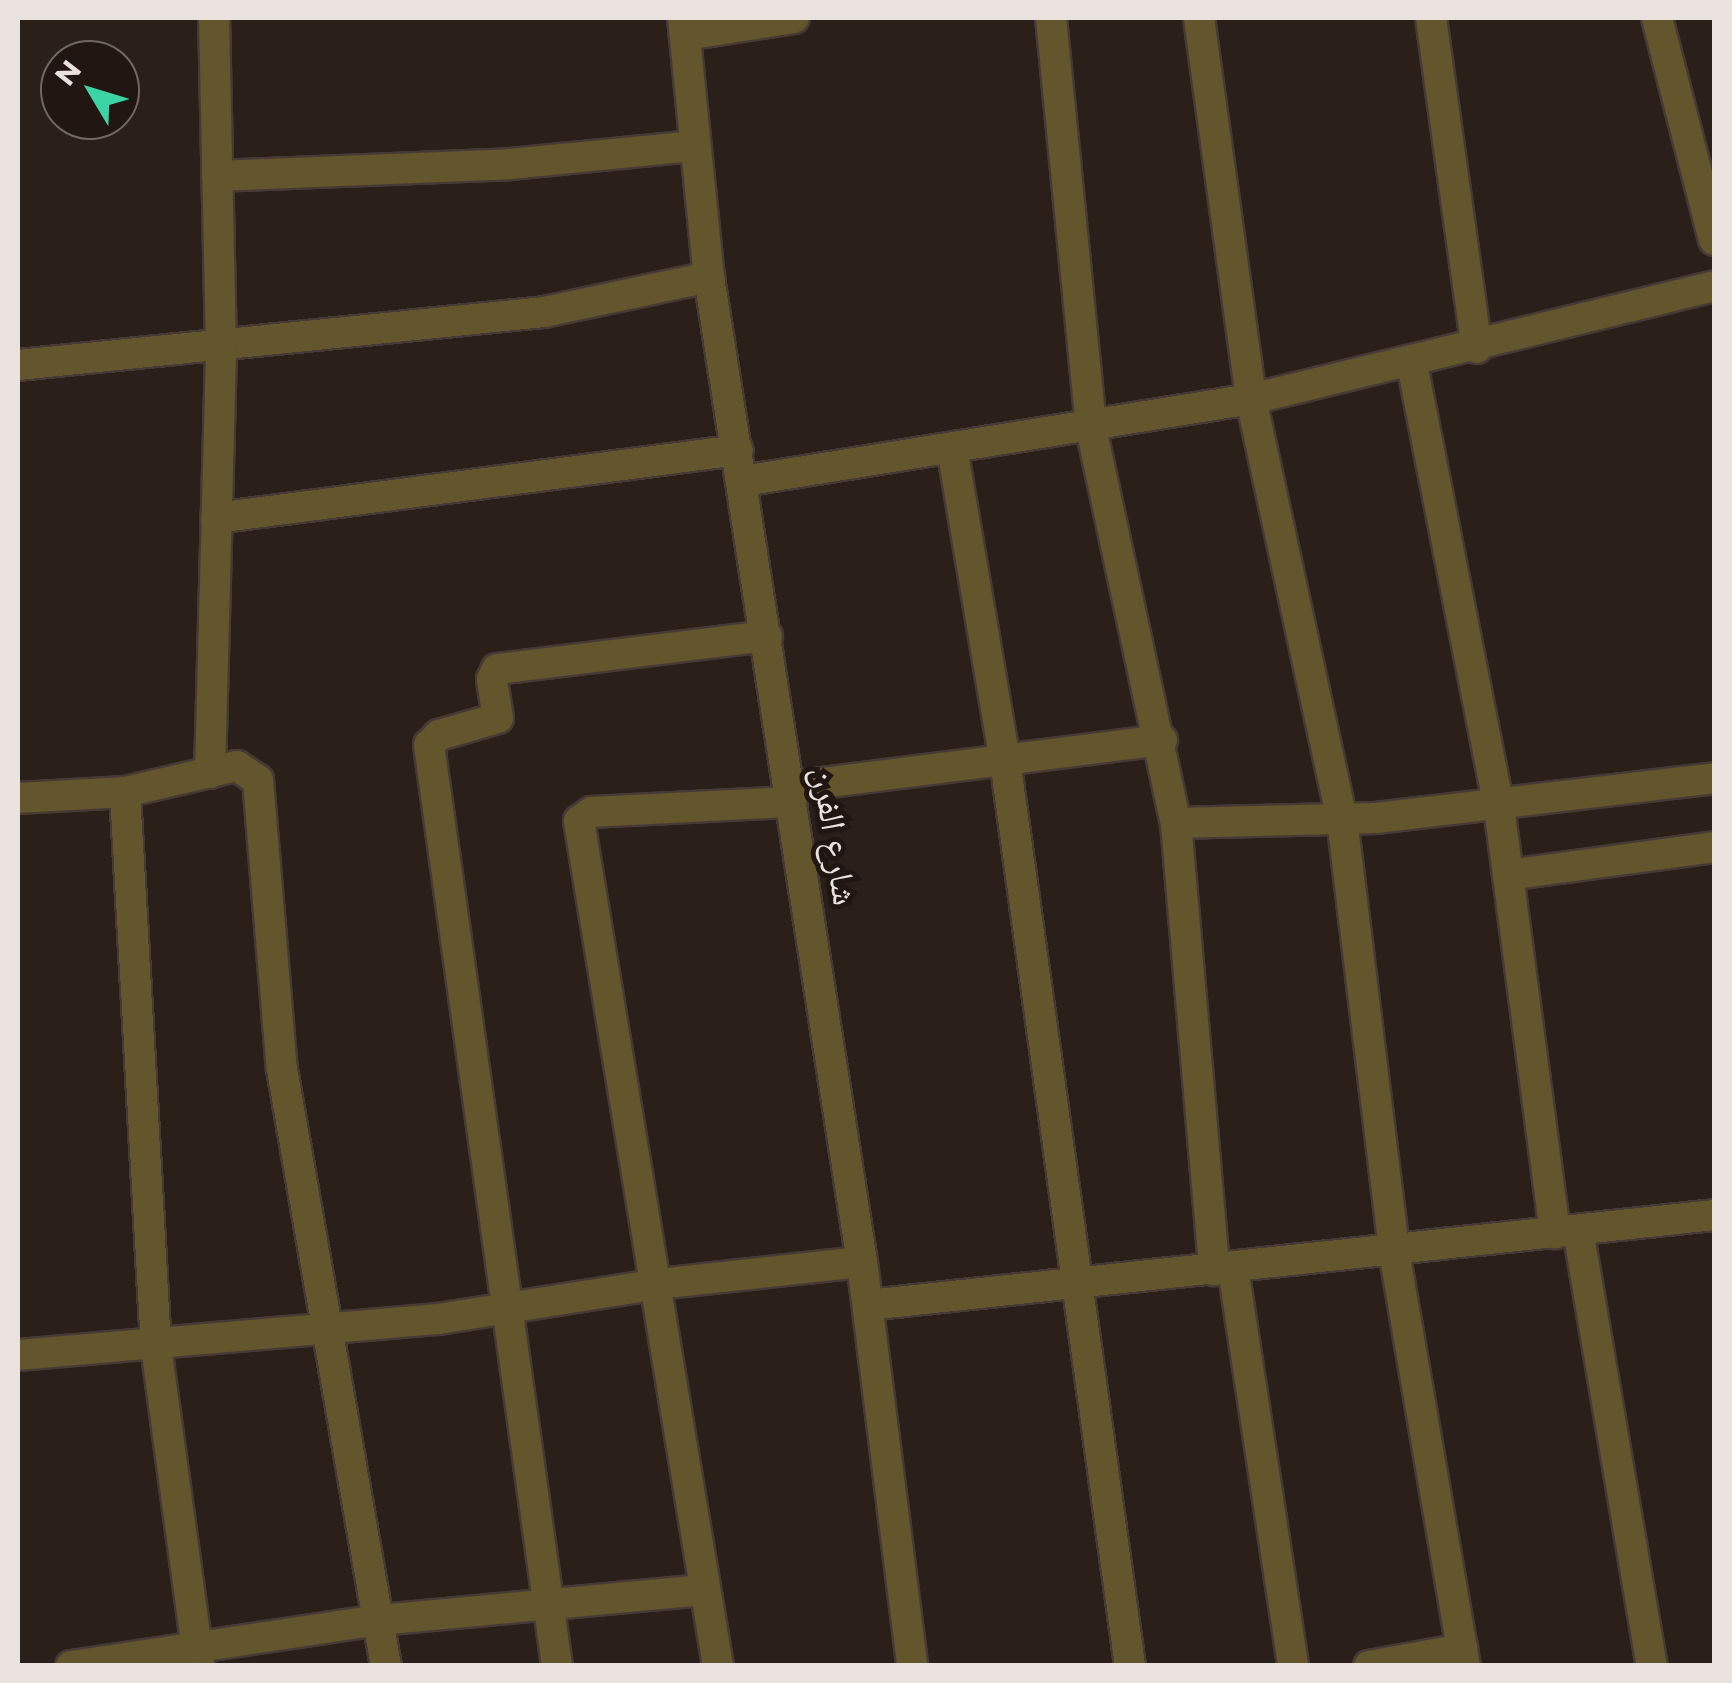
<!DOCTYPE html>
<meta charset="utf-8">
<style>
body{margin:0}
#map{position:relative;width:1732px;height:1683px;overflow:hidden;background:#2b1f1a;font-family:Montserrat,"Noto Naskh Arabic",sans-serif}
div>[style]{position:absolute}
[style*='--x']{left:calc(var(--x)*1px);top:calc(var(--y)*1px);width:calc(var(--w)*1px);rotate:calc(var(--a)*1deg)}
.roads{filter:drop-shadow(2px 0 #463a36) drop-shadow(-2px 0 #463a36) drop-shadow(0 2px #463a36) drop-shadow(0 -2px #463a36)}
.minor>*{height:30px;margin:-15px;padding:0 15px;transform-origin:15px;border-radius:15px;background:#63552c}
span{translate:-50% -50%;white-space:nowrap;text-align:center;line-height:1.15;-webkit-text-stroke:10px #211611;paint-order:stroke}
.street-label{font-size:35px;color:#eae2df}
.frame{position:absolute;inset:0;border:20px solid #eae2df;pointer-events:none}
.north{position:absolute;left:40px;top:40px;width:100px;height:100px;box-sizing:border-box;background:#211611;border:2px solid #716863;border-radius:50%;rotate:308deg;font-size:28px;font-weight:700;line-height:40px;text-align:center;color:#eae2df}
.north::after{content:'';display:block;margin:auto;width:35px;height:45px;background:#3cd4a4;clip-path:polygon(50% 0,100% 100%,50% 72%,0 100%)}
</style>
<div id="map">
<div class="roads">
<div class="minor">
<i style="--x:683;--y:18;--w:260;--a:84.3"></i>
<i style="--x:709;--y:277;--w:997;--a:81.17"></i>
<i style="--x:862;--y:1262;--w:407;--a:82.9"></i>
<i style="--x:1051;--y:18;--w:412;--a:84.4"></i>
<i style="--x:1091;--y:428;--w:404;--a:77.9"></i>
<i style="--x:1176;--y:823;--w:449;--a:85.1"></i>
<i style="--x:1199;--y:18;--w:385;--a:82.2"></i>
<i style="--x:1251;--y:399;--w:430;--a:77.8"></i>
<i style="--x:1342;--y:819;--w:435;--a:83.1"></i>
<i style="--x:1394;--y:1251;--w:421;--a:80.3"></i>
<i style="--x:1431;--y:18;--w:333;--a:82.1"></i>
<i style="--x:1657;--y:18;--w:229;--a:75.6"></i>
<i style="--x:685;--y:35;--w:110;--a:-8.9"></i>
<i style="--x:217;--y:176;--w:293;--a:-2.3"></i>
<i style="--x:510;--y:164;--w:186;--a:-5.6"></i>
<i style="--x:1412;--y:364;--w:451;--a:78.9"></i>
<i style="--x:1499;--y:807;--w:430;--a:82.5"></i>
<i style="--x:18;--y:365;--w:529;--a:-5.75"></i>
<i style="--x:544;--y:312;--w:169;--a:-12"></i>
<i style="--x:952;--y:448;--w:316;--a:80.4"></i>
<i style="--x:1005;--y:760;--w:915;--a:82.14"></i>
<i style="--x:743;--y:481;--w:515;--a:-9.17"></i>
<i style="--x:1251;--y:399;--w:477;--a:-13.7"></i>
<i style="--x:216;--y:518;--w:526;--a:-7.42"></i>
<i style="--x:210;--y:773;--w:424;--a:-88.5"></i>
<i style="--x:221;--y:349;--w:331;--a:-91.2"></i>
<i style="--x:790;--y:787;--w:375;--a:-7.2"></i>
<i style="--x:125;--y:792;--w:555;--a:86.8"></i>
<i style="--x:156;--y:1346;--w:323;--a:82.3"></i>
<i style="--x:18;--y:798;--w:107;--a:-3.2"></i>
<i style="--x:125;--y:792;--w:115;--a:-13.1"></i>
<i style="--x:237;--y:766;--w:25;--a:34"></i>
<i style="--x:258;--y:780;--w:290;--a:85.3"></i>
<i style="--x:282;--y:1069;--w:606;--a:80.12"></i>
<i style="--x:1176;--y:823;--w:200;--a:-1.4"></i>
<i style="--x:1376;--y:818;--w:340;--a:-6.7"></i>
<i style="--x:1508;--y:875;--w:208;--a:-7.7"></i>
<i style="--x:1578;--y:1230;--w:442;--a:80.4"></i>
<i style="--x:1233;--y:1268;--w:402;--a:81.4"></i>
<i style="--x:868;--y:1305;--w:851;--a:-6.07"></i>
<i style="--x:18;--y:1355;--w:422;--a:-4.9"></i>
<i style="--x:438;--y:1319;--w:223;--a:-9"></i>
<i style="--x:658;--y:1284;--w:205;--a:-6.2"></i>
<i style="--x:71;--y:1666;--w:312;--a:-8.5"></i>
<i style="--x:380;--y:1620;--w:326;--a:-5.3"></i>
<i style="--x:557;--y:1666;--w:930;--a:-97.91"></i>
<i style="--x:429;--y:745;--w:14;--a:-45"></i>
<i style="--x:439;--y:735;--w:61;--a:-16.1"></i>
<i style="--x:498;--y:718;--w:39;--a:-99"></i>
<i style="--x:492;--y:679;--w:11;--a:-63"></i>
<i style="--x:497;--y:669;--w:272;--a:-7"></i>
<i style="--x:718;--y:1666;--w:856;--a:-99.34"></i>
<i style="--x:579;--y:821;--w:16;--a:-35"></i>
<i style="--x:592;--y:812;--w:200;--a:-2.9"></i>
<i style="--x:1369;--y:1666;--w:95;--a:-10.4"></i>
</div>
</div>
<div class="street-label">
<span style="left:835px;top:836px;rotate:81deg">شارع الفرن</span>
</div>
<div class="frame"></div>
<div class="north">N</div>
</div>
